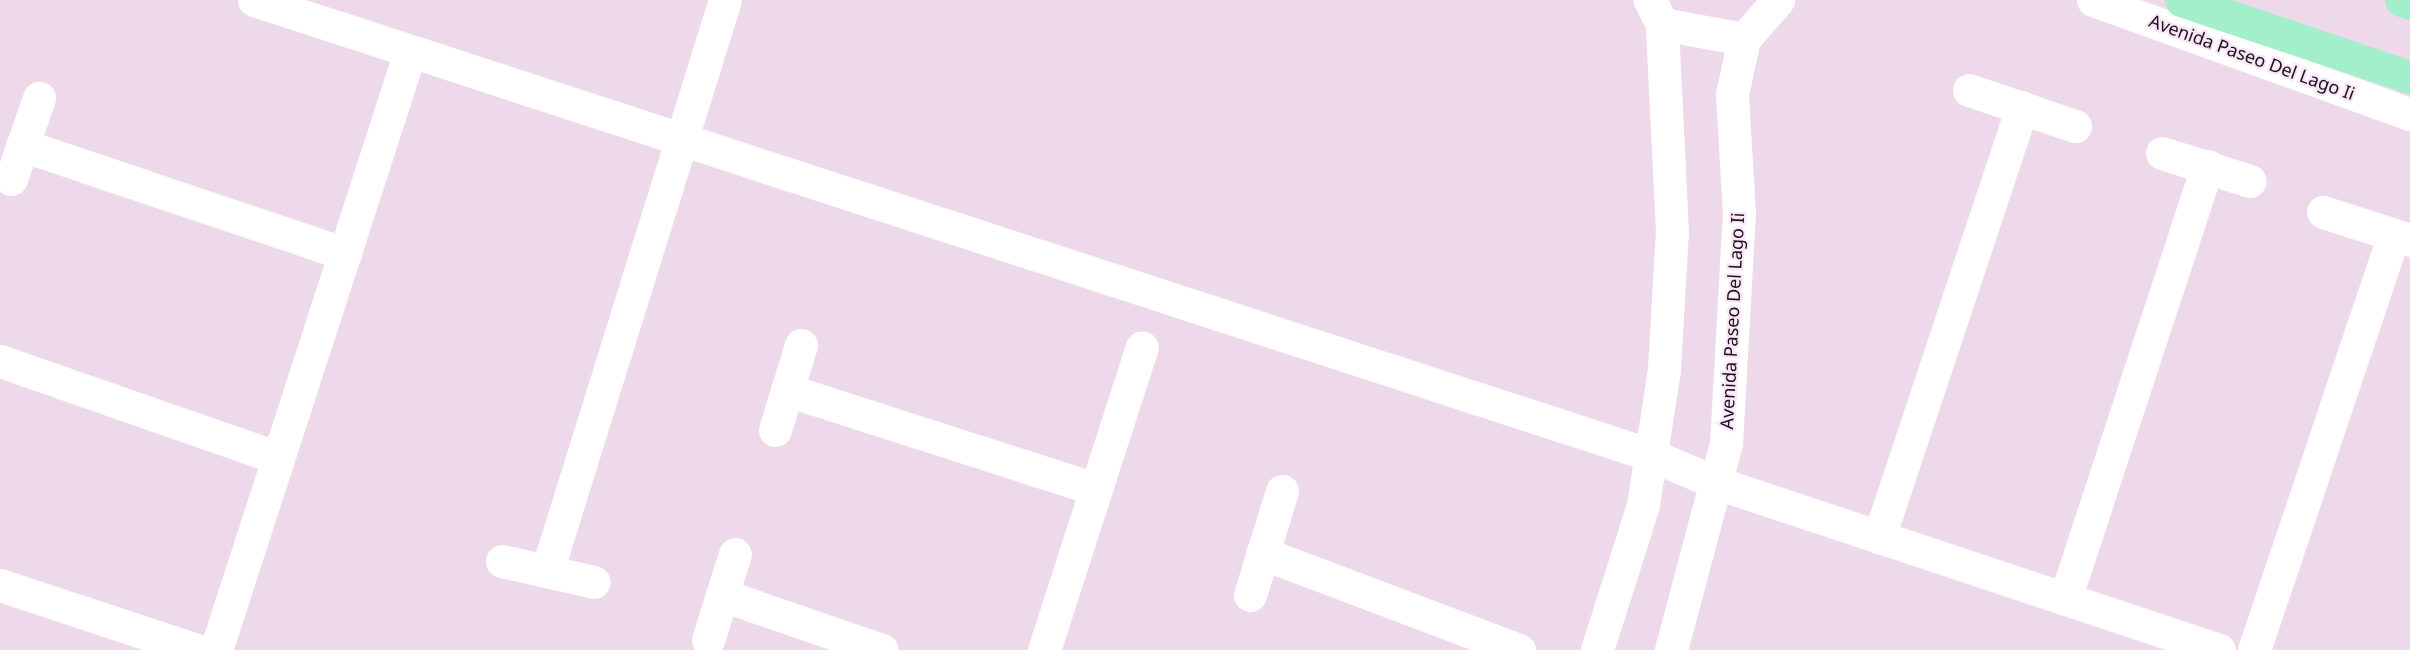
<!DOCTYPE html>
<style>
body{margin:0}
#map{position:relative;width:2410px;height:650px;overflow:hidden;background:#edd9ea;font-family:"Noto Sans",sans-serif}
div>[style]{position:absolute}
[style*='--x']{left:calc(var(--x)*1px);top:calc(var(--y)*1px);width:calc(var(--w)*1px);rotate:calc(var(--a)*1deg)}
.minor>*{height:33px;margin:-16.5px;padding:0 16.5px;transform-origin:16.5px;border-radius:16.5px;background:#fff}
.major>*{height:33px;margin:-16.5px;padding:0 16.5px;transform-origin:16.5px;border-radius:16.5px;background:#a4efcb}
span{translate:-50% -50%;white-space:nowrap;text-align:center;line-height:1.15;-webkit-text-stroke:4.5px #fae6f8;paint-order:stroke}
.street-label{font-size:18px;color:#1a141a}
</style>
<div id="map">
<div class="minor">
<i style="--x:254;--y:0;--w:1469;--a:18.04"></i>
<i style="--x:1651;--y:455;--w:72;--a:23"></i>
<i style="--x:1717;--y:483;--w:529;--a:18.4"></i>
<i style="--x:2093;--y:0;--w:337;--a:19.8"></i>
<i style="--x:1662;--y:24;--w:83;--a:10.4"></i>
<i style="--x:1969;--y:90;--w:112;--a:18.8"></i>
<i style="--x:22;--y:145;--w:341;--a:18.6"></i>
<i style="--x:2162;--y:153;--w:92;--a:17.7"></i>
<i style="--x:11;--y:179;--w:86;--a:-70.9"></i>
<i style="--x:2323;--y:212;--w:91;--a:17.8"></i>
<i style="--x:0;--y:361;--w:294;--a:19.2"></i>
<i style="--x:787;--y:390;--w:324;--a:17.8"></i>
<i style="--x:775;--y:430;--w:89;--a:-73"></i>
<i style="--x:1879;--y:537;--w:453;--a:-71.6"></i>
<i style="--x:1262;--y:553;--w:275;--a:20.7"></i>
<i style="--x:502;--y:561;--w:94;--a:12.9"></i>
<i style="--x:547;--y:571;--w:598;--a:-72.69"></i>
<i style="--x:0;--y:585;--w:206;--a:18.3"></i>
<i style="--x:722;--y:595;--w:169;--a:19"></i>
<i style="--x:1250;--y:595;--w:109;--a:-72.9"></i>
<i style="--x:2065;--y:599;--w:456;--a:-71.8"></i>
<i style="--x:708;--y:640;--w:90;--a:-72.6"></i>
<i style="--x:216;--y:650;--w:629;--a:-72.03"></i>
<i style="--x:1044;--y:650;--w:318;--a:-72.1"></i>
<i style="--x:1597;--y:650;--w:152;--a:-72.4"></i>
<i style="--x:1643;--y:505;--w:138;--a:-81.2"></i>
<i style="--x:1664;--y:369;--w:137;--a:-86.7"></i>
<i style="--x:1672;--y:232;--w:208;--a:-92.8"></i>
<i style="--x:1662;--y:24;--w:27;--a:-117"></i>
<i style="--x:1671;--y:650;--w:213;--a:-75.1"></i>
<i style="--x:1726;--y:444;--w:231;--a:-86.8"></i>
<i style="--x:1739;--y:213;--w:119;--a:-93.4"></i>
<i style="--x:1732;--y:94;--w:56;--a:-77.7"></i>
<i style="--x:1744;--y:39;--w:52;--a:-48.9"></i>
<i style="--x:2254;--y:650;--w:438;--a:-71.4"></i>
</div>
<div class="major">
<i style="--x:2181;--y:0;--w:242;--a:18.6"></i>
<i style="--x:2401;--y:0;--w:9;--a:18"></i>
</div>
<div class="street-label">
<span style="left:2252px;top:57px;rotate:20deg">Avenida Paseo Del Lago Ii</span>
<span style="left:1732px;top:321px;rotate:-87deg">Avenida Paseo Del Lago Ii</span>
</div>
</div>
